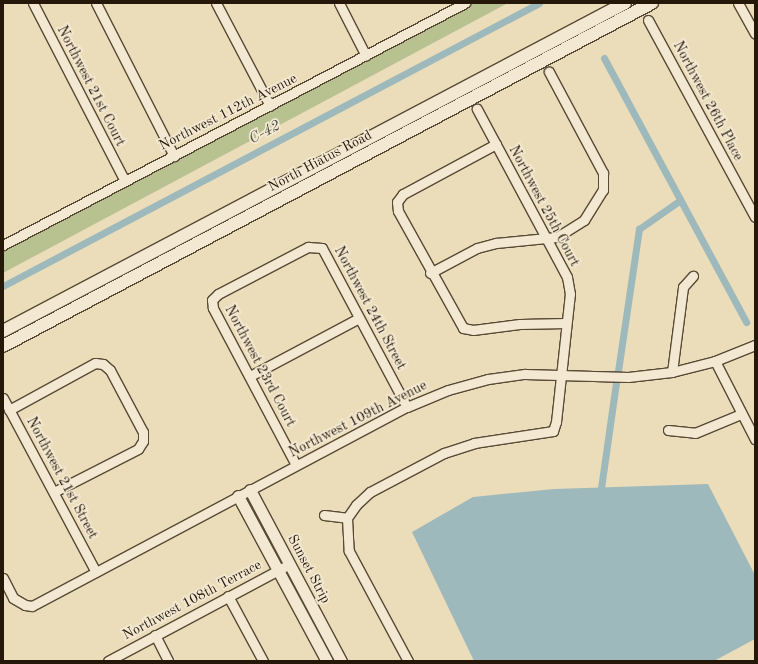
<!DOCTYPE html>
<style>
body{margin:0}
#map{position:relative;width:758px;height:664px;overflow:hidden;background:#ecddba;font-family:"Old Standard TT",serif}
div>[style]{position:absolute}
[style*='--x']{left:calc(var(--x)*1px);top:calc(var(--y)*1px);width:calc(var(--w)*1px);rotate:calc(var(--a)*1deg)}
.green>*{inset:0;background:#b8c190}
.water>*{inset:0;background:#9eb9bb}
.canal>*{height:7px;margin:-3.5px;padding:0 3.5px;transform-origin:3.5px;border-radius:3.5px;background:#9eb9bb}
.roads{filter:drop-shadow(1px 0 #584935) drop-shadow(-1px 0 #584935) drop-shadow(0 1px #584935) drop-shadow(0 -1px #584935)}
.minor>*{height:9px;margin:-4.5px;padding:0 4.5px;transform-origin:4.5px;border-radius:4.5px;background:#f3e9d2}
.tertiary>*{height:11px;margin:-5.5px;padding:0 5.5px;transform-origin:5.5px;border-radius:5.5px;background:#f3e9d2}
.secondary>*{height:12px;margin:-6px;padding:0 6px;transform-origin:6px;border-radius:6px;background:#f3e9d2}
span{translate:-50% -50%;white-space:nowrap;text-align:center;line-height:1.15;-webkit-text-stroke:3.5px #f3e9d2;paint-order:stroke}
.street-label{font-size:14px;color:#261809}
.water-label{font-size:15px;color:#505047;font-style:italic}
.frame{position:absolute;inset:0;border:4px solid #261809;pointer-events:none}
</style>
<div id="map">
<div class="green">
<i style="clip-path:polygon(472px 3px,508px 3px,3px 273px,3px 250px)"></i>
</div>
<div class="water">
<i style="clip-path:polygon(708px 484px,755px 575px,755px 639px,714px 661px,474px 661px,412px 532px,473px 497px,554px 489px)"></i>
</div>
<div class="canal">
<i style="--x:604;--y:58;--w:300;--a:61.7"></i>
<i style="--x:3;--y:286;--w:606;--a:-27.83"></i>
<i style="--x:618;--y:371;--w:144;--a:-81.6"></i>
<i style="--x:639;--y:229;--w:49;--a:-35"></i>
<i style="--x:601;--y:488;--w:107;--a:-81.9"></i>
</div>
<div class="roads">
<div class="minor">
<i style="--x:33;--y:3;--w:200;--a:62.7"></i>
<i style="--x:96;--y:3;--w:172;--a:63"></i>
<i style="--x:216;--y:3;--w:116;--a:62.3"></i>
<i style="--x:339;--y:3;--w:59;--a:63"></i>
<i style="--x:738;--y:3;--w:35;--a:61"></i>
<i style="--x:648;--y:20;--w:224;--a:61.5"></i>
<i style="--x:496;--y:144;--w:106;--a:151.7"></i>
<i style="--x:403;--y:194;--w:10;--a:127"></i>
<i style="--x:397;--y:202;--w:9;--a:84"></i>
<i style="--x:398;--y:211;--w:134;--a:60.9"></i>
<i style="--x:463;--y:328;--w:10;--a:11"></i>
<i style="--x:473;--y:330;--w:47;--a:-7.3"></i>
<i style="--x:520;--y:324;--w:46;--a:-1.2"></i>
<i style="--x:3;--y:245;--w:522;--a:-27.65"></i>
<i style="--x:430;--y:273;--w:53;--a:-28"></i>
<i style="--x:477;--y:248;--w:20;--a:-15"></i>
<i style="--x:496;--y:243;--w:61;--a:-5.6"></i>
<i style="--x:557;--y:237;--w:32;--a:-32"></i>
<i style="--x:584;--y:220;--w:36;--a:-58"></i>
<i style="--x:603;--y:190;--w:17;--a:-90"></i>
<i style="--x:603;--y:173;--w:115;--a:-118.1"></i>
<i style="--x:715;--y:361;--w:88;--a:62.9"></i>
<i style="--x:672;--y:372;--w:86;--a:-82.6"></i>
<i style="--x:683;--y:287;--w:15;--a:-48"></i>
<i style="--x:250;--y:376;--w:123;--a:-28"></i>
<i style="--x:3;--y:398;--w:197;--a:61.9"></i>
<i style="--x:9;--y:410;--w:98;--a:-28.7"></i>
<i style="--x:95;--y:363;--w:8;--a:7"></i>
<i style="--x:103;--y:364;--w:9;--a:41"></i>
<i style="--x:110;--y:370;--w:70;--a:62"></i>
<i style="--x:143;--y:432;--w:9;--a:90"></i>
<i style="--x:143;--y:441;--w:9;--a:122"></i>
<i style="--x:138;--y:449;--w:94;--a:152.9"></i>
<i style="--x:668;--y:430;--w:27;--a:6"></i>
<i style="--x:695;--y:433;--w:50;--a:-22.4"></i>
<i style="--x:296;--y:465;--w:178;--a:-117.9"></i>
<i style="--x:213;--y:308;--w:8;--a:-97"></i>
<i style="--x:212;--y:300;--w:8;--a:-45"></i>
<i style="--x:218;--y:294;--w:102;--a:-27.6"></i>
<i style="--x:308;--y:247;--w:14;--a:4"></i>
<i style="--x:322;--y:248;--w:180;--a:61.9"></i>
<i style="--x:324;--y:515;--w:23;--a:7"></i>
<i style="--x:347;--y:518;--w:16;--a:-55"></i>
<i style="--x:356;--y:505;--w:19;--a:-43"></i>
<i style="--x:370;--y:492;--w:84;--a:-27.8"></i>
<i style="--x:444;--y:453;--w:32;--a:-18"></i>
<i style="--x:474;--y:443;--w:80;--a:-8.6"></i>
<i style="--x:553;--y:431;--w:9;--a:-72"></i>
<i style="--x:556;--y:422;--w:129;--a:-83.8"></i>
<i style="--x:570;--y:294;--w:17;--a:-100"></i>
<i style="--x:567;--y:277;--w:191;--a:-118.2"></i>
<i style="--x:347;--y:518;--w:33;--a:87"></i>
<i style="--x:349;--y:551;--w:125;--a:61.8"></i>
<i style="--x:3;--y:578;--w:22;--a:63"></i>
<i style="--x:13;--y:598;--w:14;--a:30"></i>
<i style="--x:25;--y:605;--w:7;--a:8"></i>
<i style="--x:32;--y:606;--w:425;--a:-28"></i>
<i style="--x:407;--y:407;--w:44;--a:-22.5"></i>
<i style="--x:448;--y:390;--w:41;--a:-15.4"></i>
<i style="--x:488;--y:379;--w:37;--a:-8"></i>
<i style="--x:525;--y:374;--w:103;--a:1.7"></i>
<i style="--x:628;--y:377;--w:44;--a:-6.5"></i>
<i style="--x:672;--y:372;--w:44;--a:-14.3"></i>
<i style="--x:715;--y:361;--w:43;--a:-21.8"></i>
<i style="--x:228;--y:596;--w:74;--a:61.7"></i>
<i style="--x:155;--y:635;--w:29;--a:63"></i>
<i style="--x:108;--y:661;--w:206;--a:-28.1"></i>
</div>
<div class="tertiary">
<i style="--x:250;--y:490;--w:194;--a:62"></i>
<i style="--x:238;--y:496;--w:187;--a:61.7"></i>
</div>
<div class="secondary">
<i style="--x:3;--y:331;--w:703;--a:-27.8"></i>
<i style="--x:3;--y:346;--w:734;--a:-27.86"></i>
</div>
</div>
<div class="street-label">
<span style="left:91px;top:86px;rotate:63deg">Northwest 21st Court</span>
<span style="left:708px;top:101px;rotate:62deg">Northwest 26th Place</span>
<span style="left:228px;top:112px;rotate:-27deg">Northwest 112th Avenue</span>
<span style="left:320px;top:161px;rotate:-28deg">North Hiatus Road</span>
<span style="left:544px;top:206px;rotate:62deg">Northwest 25th Court</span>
<span style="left:370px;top:308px;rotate:62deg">Northwest 24th Street</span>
<span style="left:260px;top:366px;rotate:62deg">Northwest 23rd Court</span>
<span style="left:358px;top:419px;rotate:-27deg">Northwest 109th Avenue</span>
<span style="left:62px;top:478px;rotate:62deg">Northwest 21st Street</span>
<span style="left:309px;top:569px;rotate:62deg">Sunset Strip</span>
<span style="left:192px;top:600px;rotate:-28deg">Northwest 108th Terrace</span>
</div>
<div class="water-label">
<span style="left:265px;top:133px;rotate:-28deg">C-42</span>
</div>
<div class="frame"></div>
</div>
